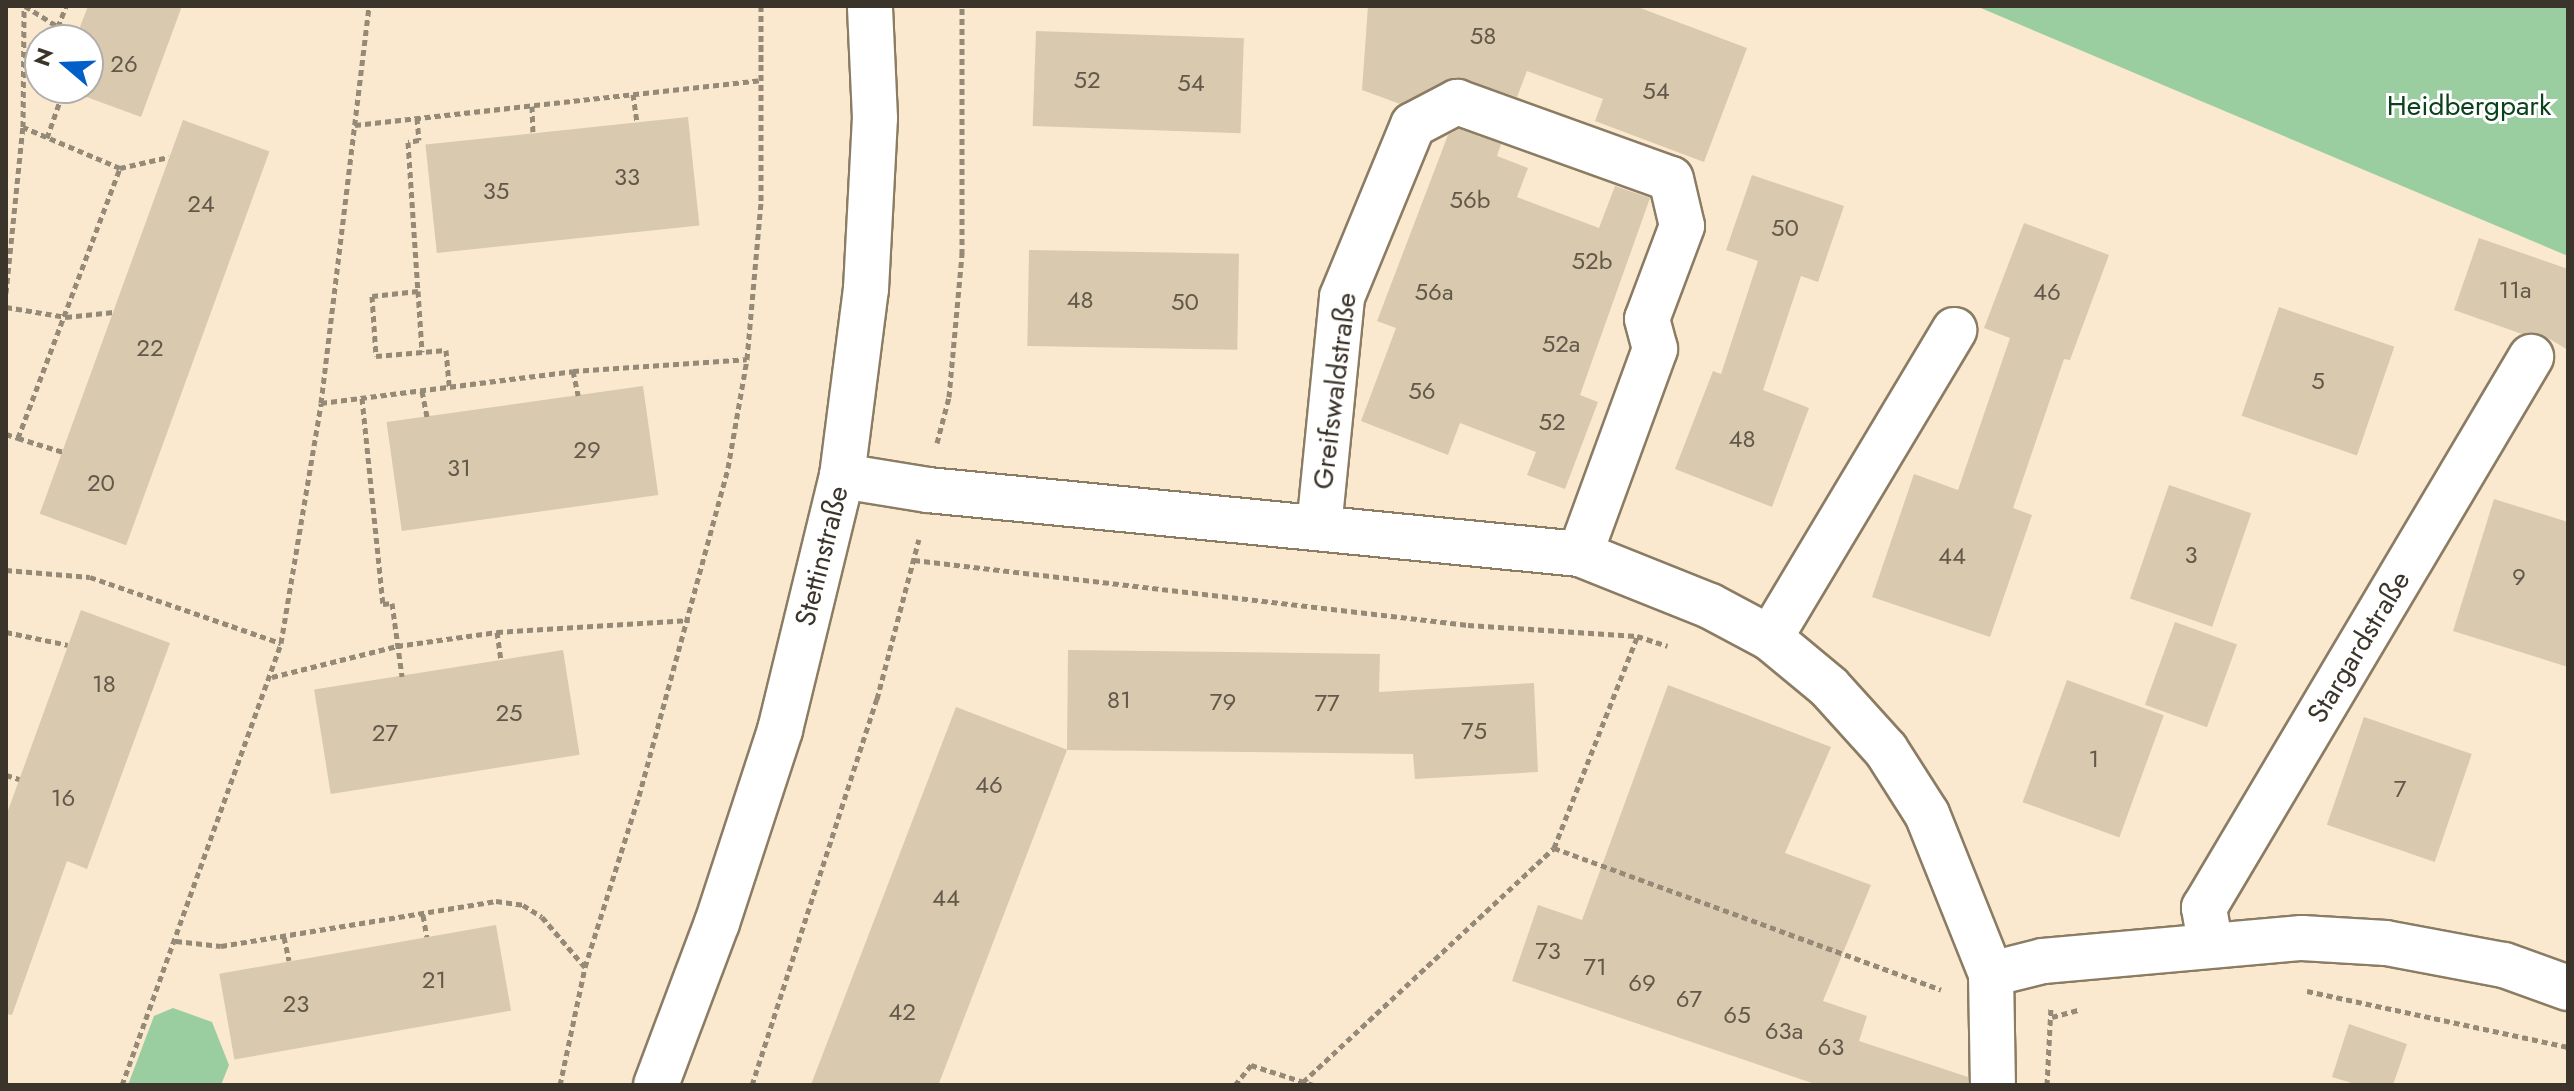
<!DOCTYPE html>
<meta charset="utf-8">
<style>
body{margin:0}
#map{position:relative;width:2574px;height:1091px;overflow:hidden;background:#fae9ce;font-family:Jost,sans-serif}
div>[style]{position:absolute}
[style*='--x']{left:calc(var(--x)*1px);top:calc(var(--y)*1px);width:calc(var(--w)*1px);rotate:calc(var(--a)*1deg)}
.green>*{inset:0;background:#9acea1}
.building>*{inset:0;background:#d9c9ae;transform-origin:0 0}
.path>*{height:5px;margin-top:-2.5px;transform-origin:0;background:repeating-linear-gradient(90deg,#958a78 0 6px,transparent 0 10px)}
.roads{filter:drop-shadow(2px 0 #8b7c64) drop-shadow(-2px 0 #8b7c64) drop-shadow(0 2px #8b7c64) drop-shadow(0 -2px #8b7c64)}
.street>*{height:44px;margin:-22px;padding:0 22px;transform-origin:22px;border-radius:22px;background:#fff}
span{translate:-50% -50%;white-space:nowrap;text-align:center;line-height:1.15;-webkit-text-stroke:6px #fff;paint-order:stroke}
.number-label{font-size:24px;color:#62594b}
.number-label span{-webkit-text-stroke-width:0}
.park-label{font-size:28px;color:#0b421b}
.street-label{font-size:28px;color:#3b342a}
.frame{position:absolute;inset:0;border:8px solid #3b342a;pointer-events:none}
.north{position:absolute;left:24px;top:24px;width:80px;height:80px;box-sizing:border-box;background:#fff;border:2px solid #b1aeaa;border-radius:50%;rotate:289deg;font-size:22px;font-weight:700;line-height:32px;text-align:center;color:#3b342a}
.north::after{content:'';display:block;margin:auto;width:28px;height:36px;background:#025fc8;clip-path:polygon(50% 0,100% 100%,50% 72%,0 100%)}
</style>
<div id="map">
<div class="green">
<i style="clip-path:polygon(1976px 6px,2568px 6px,2568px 256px)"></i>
<i style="clip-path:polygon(173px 1008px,212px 1022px,229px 1065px,221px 1085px,128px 1085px,154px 1016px)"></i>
</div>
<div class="building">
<i style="clip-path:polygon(88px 6px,182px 6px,141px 117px,62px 88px,88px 88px,88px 40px,75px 40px)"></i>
<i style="clip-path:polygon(1368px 6px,1635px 6px,1747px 48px,1704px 162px,1595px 121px,1603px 99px,1527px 71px,1517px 97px,1456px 77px,1400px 104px,1362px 90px)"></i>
<i style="left:1036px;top:31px;width:208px;height:95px;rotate:2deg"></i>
<i style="left:688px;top:117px;width:109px;height:264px;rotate:84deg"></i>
<i style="left:183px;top:120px;width:92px;height:419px;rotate:20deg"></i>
<i style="clip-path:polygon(1459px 129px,1501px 144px,1497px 156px,1528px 168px,1517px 197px,1599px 228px,1615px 186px,1650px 198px,1580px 395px,1598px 402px,1565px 489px,1527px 475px,1536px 452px,1460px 423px,1448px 455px,1361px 421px,1396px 328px,1377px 321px,1448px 135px)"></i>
<i style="clip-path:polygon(1752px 175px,1844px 206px,1818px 282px,1801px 276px,1763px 390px,1809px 408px,1772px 507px,1675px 469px,1713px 371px,1721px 374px,1758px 261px,1726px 250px)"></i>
<i style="clip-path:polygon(2024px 223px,2109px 255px,2070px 360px,2064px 359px,2013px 508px,2032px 515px,1990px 637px,1872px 597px,1914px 474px,1958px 490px,2010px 338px,1984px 328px)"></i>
<i style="clip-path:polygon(2479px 238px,2568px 269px,2568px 350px,2543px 335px,2522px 334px,2454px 310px)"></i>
<i style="left:1029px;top:250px;width:210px;height:96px;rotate:1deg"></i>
<i style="left:2279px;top:307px;width:122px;height:115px;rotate:19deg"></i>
<i style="left:643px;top:386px;width:110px;height:259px;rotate:82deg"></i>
<i style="left:2169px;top:485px;width:87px;height:120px;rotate:19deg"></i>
<i style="clip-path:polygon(2494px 499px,2568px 522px,2568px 667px,2453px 631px)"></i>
<i style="clip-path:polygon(81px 610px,170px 643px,87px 869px,67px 861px,12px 1015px,6px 1014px,6px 816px)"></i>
<i style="left:2175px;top:622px;width:66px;height:88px;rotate:20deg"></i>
<i style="left:563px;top:650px;width:106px;height:252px;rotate:81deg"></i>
<i style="clip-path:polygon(1068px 650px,1380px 654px,1379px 692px,1534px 683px,1538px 772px,1415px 779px,1413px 754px,1067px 750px)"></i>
<i style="left:2067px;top:680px;width:103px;height:130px;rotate:20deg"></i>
<i style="clip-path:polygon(1668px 685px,1831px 747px,1785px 853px,1871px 885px,1823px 1001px,1867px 1016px,1859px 1041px,1968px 1077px,1968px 1085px,1818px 1085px,1512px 981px,1538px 905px,1582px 920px)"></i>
<i style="left:956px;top:707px;width:119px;height:405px;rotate:21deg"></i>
<i style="left:2364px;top:717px;width:114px;height:114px;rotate:19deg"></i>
<i style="left:496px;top:925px;width:87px;height:281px;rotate:80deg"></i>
<i style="clip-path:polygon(2349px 1024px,2407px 1044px,2393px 1085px,2358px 1085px,2332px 1077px)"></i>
</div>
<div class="path">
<i style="--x:25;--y:6;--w:39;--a:32"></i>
<i style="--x:58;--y:27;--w:22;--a:-69"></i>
<i style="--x:58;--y:27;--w:20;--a:27"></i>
<i style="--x:633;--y:94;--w:28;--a:82"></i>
<i style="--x:532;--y:106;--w:26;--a:88"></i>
<i style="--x:417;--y:118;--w:22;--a:85"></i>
<i style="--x:419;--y:140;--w:11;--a:170"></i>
<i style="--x:408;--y:142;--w:149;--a:86.2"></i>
<i style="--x:418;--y:291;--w:46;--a:173.8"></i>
<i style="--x:372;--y:296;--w:60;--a:86.2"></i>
<i style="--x:376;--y:356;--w:70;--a:-4.9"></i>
<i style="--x:446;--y:350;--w:37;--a:85"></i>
<i style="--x:355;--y:125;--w:410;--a:-6.3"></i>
<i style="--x:47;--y:138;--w:46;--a:-70.8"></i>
<i style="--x:62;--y:95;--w:17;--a:-155"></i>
<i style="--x:120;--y:168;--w:50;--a:-12.7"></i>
<i style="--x:418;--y:291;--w:61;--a:86.2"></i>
<i style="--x:6;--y:293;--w:167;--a:-84.2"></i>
<i style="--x:23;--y:127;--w:117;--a:-89.5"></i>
<i style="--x:6;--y:307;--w:61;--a:9.5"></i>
<i style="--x:66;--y:317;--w:48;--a:-5.9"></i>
<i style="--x:573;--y:371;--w:25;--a:78"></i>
<i style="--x:422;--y:391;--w:26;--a:79"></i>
<i style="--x:362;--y:398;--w:207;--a:84.2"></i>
<i style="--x:383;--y:604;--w:9;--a:-6"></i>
<i style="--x:392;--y:603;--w:74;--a:82.2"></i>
<i style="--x:321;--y:403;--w:254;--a:-7.2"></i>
<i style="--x:573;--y:371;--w:174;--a:-3.9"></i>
<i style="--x:6;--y:434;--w:13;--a:18"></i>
<i style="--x:18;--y:438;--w:289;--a:-69.3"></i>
<i style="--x:120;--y:168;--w:105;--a:-157.1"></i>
<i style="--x:18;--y:438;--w:47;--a:17.3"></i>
<i style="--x:937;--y:443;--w:48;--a:-75.4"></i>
<i style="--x:949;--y:397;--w:144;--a:-84.8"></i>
<i style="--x:962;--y:254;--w:248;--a:-90"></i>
<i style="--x:914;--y:560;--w:558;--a:6.69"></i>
<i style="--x:1468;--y:625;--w:169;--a:3.7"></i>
<i style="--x:1637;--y:636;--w:32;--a:18"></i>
<i style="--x:6;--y:570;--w:84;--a:4.8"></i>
<i style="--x:90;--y:577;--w:202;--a:19.1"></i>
<i style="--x:6;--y:632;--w:63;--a:11.8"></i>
<i style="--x:497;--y:632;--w:28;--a:82"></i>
<i style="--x:272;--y:677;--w:129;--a:-13.9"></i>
<i style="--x:397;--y:646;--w:101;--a:-8"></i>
<i style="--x:497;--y:632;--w:193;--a:-3.6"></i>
<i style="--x:6;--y:775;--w:14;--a:17"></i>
<i style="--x:1554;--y:848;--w:227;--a:-68.5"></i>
<i style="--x:423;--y:915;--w:22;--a:80"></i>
<i style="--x:284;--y:937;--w:24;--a:78"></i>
<i style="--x:176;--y:941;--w:45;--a:6.3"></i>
<i style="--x:221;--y:946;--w:279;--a:-9.3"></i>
<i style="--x:496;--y:901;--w:27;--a:8"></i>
<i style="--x:523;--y:905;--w:22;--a:32"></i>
<i style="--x:542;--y:917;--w:66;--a:49.3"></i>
<i style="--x:2307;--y:991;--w:267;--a:12.1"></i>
<i style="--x:2052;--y:1017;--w:28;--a:-15"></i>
<i style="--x:1303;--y:1082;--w:343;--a:-43"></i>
<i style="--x:1554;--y:848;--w:412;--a:20.1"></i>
<i style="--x:122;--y:1085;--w:470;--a:-70.2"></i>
<i style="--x:281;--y:643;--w:243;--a:-80.5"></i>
<i style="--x:321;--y:403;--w:400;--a:-83.1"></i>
<i style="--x:560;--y:1085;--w:121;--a:-78"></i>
<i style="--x:585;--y:967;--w:179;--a:-72.5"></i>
<i style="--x:639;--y:796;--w:340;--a:-74.8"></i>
<i style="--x:728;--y:468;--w:111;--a:-80.1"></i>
<i style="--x:747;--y:359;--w:159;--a:-84.9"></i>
<i style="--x:761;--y:201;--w:195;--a:-90"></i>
<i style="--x:752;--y:1085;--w:406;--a:-72.1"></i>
<i style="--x:877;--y:699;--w:165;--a:-75.3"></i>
<i style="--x:1235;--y:1085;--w:26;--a:-51"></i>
<i style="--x:1251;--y:1065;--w:65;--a:17.9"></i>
<i style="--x:2047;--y:1085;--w:78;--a:-87.1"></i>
</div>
<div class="roads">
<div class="street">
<i style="--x:842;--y:476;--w:87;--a:9.2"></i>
<i style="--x:928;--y:490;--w:655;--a:5.61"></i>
<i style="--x:1580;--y:554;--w:140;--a:21.8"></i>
<i style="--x:1710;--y:606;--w:68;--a:28.1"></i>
<i style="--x:1770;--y:638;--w:77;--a:39.7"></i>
<i style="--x:1829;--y:687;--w:85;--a:47.9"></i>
<i style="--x:1886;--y:750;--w:76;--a:57.4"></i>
<i style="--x:1927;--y:814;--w:172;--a:68.2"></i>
<i style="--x:1991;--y:974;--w:111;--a:89"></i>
<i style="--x:1319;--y:528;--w:232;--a:-84.3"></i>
<i style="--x:1342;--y:297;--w:186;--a:-67.6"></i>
<i style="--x:1413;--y:125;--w:50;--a:-27.6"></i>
<i style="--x:1457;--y:102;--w:227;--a:19.8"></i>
<i style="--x:1671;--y:179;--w:48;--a:76.8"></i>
<i style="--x:1682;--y:226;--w:99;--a:110.6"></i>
<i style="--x:1647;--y:319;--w:31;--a:75"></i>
<i style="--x:1655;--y:349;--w:218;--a:110.1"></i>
<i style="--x:1770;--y:638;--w:359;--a:-59.1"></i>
<i style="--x:2210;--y:942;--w:35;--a:-100"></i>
<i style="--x:2204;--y:908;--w:641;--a:-59.31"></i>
<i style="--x:1991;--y:974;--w:54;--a:-14"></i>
<i style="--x:2043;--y:961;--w:260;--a:-5.1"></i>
<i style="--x:2302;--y:938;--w:84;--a:3.4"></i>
<i style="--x:2386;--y:943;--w:120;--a:10.6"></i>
<i style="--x:2504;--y:965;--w:68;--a:19.8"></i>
<i style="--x:656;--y:1085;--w:173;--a:-69.4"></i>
<i style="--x:717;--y:923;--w:203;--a:-71.9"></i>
<i style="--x:780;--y:730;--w:261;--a:-76.3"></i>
<i style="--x:842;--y:476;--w:189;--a:-82.7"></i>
<i style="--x:866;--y:289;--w:171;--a:-87"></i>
<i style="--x:875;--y:118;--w:112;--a:-92.6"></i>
</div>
</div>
<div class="number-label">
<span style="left:1483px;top:36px">58</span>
<span style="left:124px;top:64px">26</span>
<span style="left:1087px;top:80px">52</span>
<span style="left:1191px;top:83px">54</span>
<span style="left:1656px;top:91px">54</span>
<span style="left:627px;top:177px">33</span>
<span style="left:496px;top:191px">35</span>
<span style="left:1470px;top:200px">56b</span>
<span style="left:201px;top:204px">24</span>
<span style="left:1785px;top:228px">50</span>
<span style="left:1592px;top:261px">52b</span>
<span style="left:2515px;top:290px">11a</span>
<span style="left:1434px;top:292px">56a</span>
<span style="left:2047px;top:292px">46</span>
<span style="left:1080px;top:300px">48</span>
<span style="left:1185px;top:302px">50</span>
<span style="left:1561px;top:344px">52a</span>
<span style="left:150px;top:348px">22</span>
<span style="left:2318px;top:381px">5</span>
<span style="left:1422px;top:391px">56</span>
<span style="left:1552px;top:422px">52</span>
<span style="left:1742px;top:439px">48</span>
<span style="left:587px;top:450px">29</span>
<span style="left:459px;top:468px">31</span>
<span style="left:101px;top:483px">20</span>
<span style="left:2191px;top:555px">3</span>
<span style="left:1952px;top:556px">44</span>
<span style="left:2519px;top:577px">9</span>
<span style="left:104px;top:684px">18</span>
<span style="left:1119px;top:700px">81</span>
<span style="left:1223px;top:702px">79</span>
<span style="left:1327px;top:703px">77</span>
<span style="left:509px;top:713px">25</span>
<span style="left:1474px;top:731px">75</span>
<span style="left:385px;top:733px">27</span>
<span style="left:2094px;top:759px">1</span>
<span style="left:989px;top:785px">46</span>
<span style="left:2400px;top:789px">7</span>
<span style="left:63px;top:798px">16</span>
<span style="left:946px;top:898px">44</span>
<span style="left:1548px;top:951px">73</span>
<span style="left:1595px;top:967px">71</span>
<span style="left:434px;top:980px">21</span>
<span style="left:1642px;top:983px">69</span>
<span style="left:1689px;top:999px">67</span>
<span style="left:296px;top:1004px">23</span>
<span style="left:902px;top:1012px">42</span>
<span style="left:1737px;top:1015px">65</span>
<span style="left:1784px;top:1031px">63a</span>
<span style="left:1831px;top:1047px">63</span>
</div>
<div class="park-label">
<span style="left:2469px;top:106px">Heidbergpark</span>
</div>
<div class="street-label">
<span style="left:1335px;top:391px;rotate:-83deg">Greifswaldstraße</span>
<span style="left:822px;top:556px;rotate:-76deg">Stettinstraße</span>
<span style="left:2359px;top:647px;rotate:-59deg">Stargardstraße</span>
</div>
<div class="frame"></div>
<div class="north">N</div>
</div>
